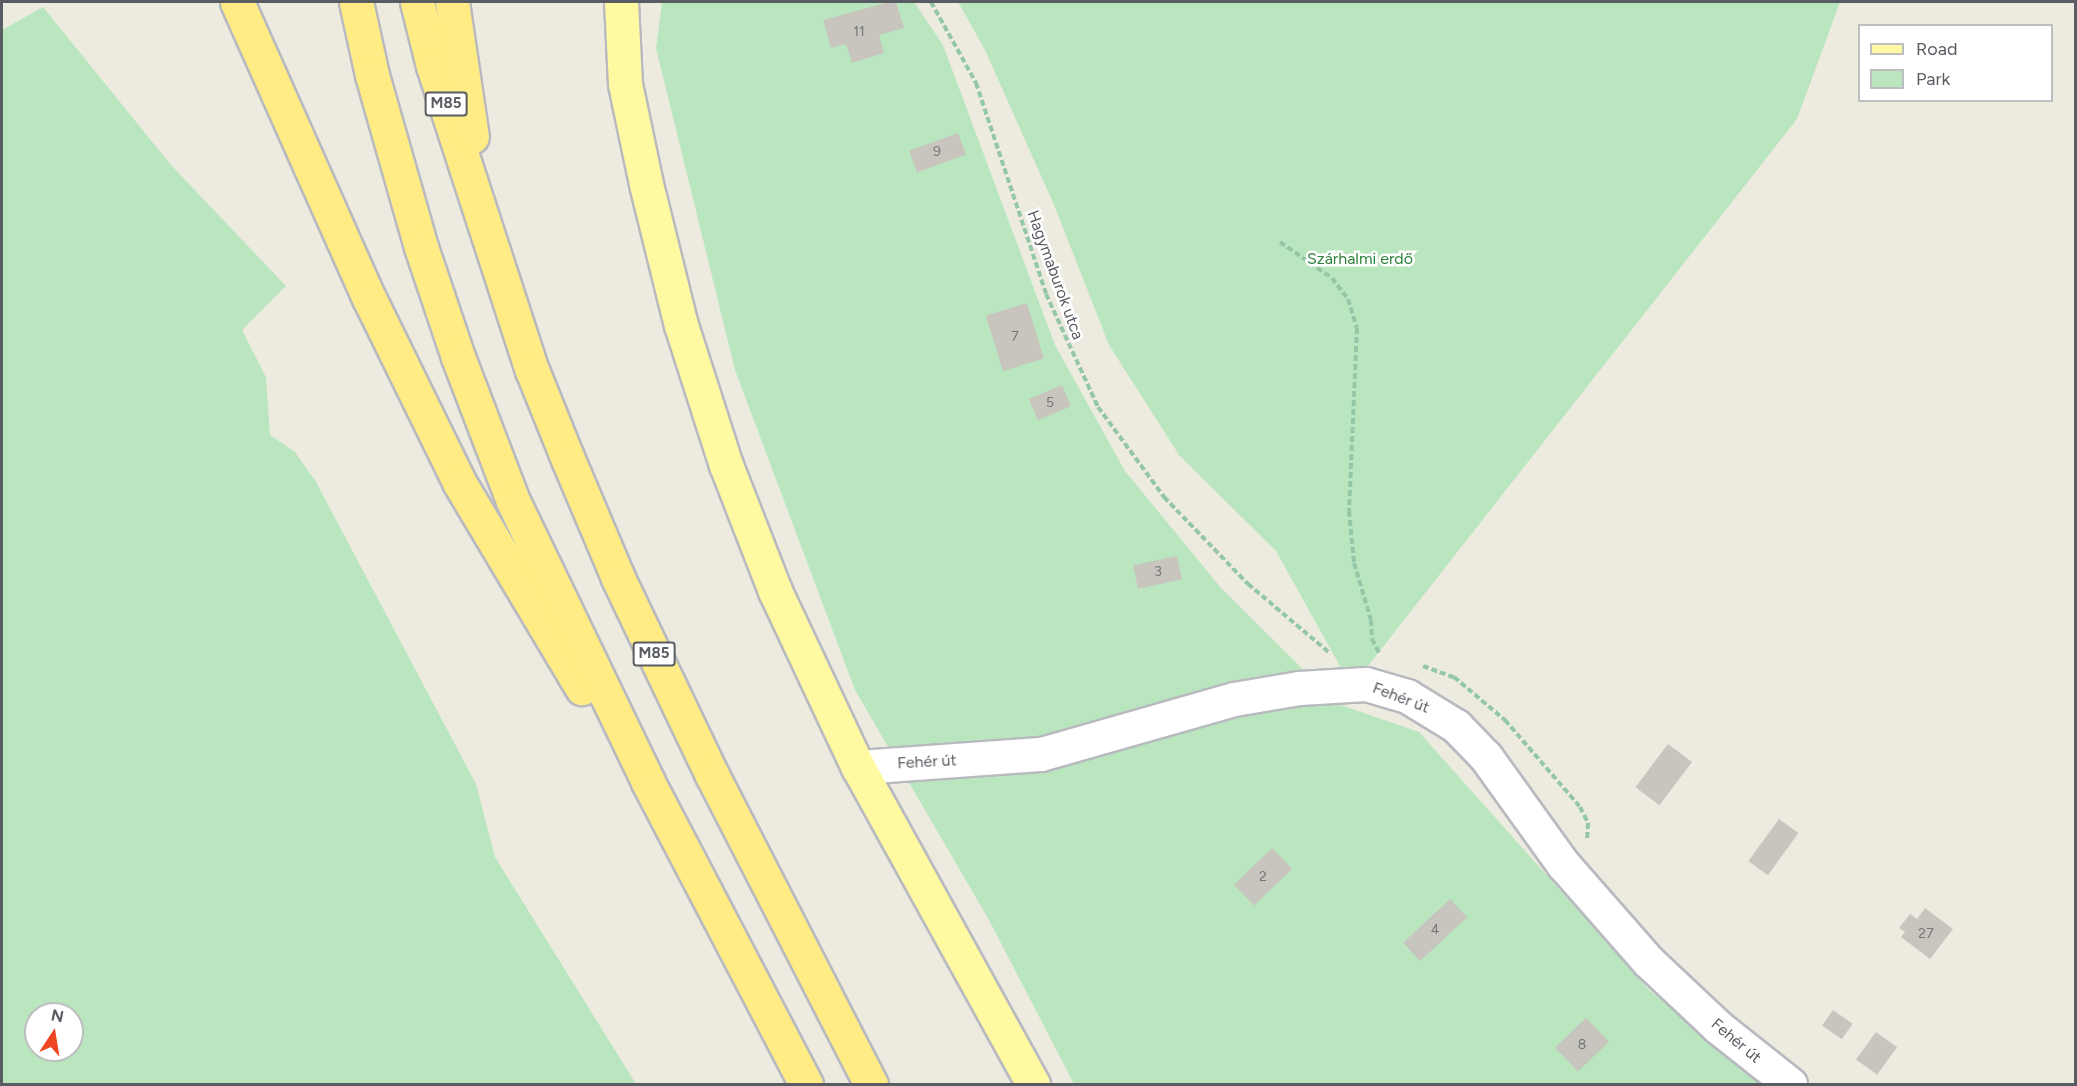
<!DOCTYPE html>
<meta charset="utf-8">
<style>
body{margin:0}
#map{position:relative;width:2077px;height:1086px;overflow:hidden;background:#edebdf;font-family:Figtree,sans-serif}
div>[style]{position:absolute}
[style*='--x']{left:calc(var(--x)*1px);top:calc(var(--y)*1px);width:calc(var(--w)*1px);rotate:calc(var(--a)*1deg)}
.green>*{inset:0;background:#bae6bf}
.building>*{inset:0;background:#c7c5bd;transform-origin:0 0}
.path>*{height:4px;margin-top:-2px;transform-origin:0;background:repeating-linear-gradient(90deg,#93c7a7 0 6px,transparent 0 9px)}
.roads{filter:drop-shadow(2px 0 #b8bac0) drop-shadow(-2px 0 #b8bac0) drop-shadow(0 2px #b8bac0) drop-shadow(0 -2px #b8bac0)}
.minor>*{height:33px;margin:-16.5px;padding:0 16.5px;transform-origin:16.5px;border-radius:16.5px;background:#fff}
.major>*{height:33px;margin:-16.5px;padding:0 16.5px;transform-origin:16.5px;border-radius:16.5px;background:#fff9a2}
.highway>*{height:33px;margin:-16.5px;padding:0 16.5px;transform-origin:16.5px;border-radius:16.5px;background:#ffec84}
span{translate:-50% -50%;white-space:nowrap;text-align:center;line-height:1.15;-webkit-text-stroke:5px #fff;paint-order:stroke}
.number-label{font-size:14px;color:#747679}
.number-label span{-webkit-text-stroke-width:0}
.shield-label span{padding:2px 4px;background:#fff;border:2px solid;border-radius:4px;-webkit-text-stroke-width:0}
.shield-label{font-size:15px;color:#595c62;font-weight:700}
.park-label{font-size:16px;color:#2f823c}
.street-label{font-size:16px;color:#595c62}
.frame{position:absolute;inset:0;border:3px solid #595c62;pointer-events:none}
.legend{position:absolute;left:1858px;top:24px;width:195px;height:78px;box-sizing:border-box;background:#fff;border:2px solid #bdbec0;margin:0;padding:8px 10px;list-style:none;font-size:18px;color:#595c62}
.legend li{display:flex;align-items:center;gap:12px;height:30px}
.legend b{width:30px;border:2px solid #bdbec0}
.north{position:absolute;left:24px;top:1002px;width:60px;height:60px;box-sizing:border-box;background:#fff;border:2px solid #bdbec0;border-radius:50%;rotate:12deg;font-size:16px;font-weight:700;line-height:24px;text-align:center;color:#595c62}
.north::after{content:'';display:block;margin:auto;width:21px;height:27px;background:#f04622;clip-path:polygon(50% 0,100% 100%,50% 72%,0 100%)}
</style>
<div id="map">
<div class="green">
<i style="clip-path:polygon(662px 2px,914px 2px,943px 45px,1055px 345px,1125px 471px,1221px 588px,1338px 704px,1419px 732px,1649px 990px,1765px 1084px,1074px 1084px,989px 920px,855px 690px,735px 370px,656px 48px)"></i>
<i style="clip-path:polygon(958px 2px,1840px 2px,1797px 119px,1357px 680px,1350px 684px,1276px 551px,1179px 455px,1109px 345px,1054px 205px,985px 50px)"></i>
<i style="clip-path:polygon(evenodd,43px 7px,171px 165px,286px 286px,242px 330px,266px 377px,270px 435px,295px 452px,316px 482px,476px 784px,495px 857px,636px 1084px,2px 1084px,2px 30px,43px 7px,36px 1014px,72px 1014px,72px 1050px,36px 1050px,36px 1014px)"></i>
</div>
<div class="building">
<i style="clip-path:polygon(889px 2px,896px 2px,904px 28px,879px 35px,884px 53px,852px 63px,846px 44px,831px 48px,823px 20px)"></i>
<i style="left:958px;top:133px;width:23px;height:52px;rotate:70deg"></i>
<i style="left:1027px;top:303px;width:58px;height:43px;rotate:73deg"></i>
<i style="left:1062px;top:385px;width:23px;height:36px;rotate:67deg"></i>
<i style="left:1177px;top:556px;width:24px;height:45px;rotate:78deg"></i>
<i style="left:1668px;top:744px;width:30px;height:54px;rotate:37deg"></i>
<i style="left:1779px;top:819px;width:24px;height:52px;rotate:36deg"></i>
<i style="left:1272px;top:848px;width:29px;height:53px;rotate:46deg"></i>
<i style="left:1450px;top:899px;width:25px;height:64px;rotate:47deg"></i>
<i style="clip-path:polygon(1925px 908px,1953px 929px,1930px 959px,1901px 937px,1905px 932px,1899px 928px,1910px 914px,1917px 919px)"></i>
<i style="left:1833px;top:1010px;width:24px;height:19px;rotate:35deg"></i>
<i style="left:1586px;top:1018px;width:33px;height:43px;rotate:46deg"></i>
<i style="left:1876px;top:1032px;width:26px;height:34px;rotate:36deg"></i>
</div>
<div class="path">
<i style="--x:931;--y:2;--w:93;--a:60.9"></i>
<i style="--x:976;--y:83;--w:222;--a:71.6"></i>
<i style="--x:1046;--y:294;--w:124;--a:65.3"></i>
<i style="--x:1098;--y:407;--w:112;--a:53.7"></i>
<i style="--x:1164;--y:497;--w:121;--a:46"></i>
<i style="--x:1248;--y:584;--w:107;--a:40.1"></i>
<i style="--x:1280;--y:242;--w:63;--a:34.7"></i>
<i style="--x:1332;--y:278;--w:26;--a:53"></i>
<i style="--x:1348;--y:299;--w:30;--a:73"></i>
<i style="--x:1357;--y:328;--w:183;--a:92.5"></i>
<i style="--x:1349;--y:511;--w:52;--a:84.5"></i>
<i style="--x:1354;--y:563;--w:59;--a:73.4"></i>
<i style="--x:1371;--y:620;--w:19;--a:87"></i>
<i style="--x:1372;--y:639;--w:16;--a:63"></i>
<i style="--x:1423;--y:666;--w:33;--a:20"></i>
<i style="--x:1454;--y:677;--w:67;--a:40.1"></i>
<i style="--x:1505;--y:720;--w:115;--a:49.2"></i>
<i style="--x:1580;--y:807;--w:18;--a:63"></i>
<i style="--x:1588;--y:823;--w:17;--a:93"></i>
</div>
<div class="roads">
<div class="minor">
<i style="--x:858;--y:767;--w:183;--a:-4.1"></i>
<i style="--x:1041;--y:754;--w:201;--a:-15.9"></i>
<i style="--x:1234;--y:699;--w:66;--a:-9.6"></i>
<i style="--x:1299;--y:688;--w:67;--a:-3.4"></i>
<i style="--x:1366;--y:684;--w:43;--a:16.3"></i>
<i style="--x:1407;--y:696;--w:57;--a:31.5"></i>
<i style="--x:1456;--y:726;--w:43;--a:45.9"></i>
<i style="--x:1486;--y:757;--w:132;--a:54.3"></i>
<i style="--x:1563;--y:864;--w:129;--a:48.8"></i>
<i style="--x:1648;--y:961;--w:96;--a:43.3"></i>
<i style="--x:1718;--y:1027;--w:92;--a:38.4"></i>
</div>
<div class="major">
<i style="--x:621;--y:2;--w:82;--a:87.2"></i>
<i style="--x:625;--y:84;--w:102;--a:78.1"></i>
<i style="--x:646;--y:184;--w:145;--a:76.1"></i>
<i style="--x:681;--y:325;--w:147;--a:72.2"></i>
<i style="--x:726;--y:465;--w:135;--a:68.7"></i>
<i style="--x:775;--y:591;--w:195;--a:64.8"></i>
<i style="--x:858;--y:767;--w:362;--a:61.1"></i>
</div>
<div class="highway">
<i style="--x:237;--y:2;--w:324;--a:66"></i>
<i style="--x:369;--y:298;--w:205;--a:63.9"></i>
<i style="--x:459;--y:482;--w:240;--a:59.2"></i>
<i style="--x:356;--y:2;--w:75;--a:77.6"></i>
<i style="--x:372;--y:75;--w:179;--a:74.1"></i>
<i style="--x:421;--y:247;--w:116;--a:71.4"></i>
<i style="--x:458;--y:357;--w:154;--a:69.1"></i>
<i style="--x:513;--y:501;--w:312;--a:64.3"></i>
<i style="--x:648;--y:782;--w:341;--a:62.4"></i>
<i style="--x:417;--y:2;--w:66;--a:76"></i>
<i style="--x:433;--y:66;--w:320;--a:72"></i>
<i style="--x:532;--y:370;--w:94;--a:68.1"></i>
<i style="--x:567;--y:457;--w:131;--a:67.1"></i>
<i style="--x:618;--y:578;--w:218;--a:64.5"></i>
<i style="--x:712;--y:775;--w:348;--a:62.8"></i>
<i style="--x:452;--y:2;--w:136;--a:81.6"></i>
</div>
</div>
<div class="number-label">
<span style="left:859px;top:32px">11</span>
<span style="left:937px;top:152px">9</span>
<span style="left:1015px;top:337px">7</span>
<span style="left:1050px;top:403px">5</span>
<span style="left:1158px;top:572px">3</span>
<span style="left:1263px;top:877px">2</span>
<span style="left:1435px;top:930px">4</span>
<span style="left:1926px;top:934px">27</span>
<span style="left:1582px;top:1045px">8</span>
</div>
<div class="shield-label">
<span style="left:446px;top:104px">M85</span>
<span style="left:654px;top:654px">M85</span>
</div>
<div class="park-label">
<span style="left:1360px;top:259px">Szárhalmi erdő</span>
</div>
<div class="street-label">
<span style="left:1055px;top:275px;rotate:70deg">Hagymaburok utca</span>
<span style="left:1401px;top:698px;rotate:21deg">Fehér út</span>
<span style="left:927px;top:762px;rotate:-3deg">Fehér út</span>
<span style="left:1736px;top:1041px;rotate:40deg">Fehér út</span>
</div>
<div class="frame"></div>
<ul class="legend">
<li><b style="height:8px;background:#fff9a2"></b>Road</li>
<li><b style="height:16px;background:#bae6bf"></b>Park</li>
</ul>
<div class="north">N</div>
</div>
